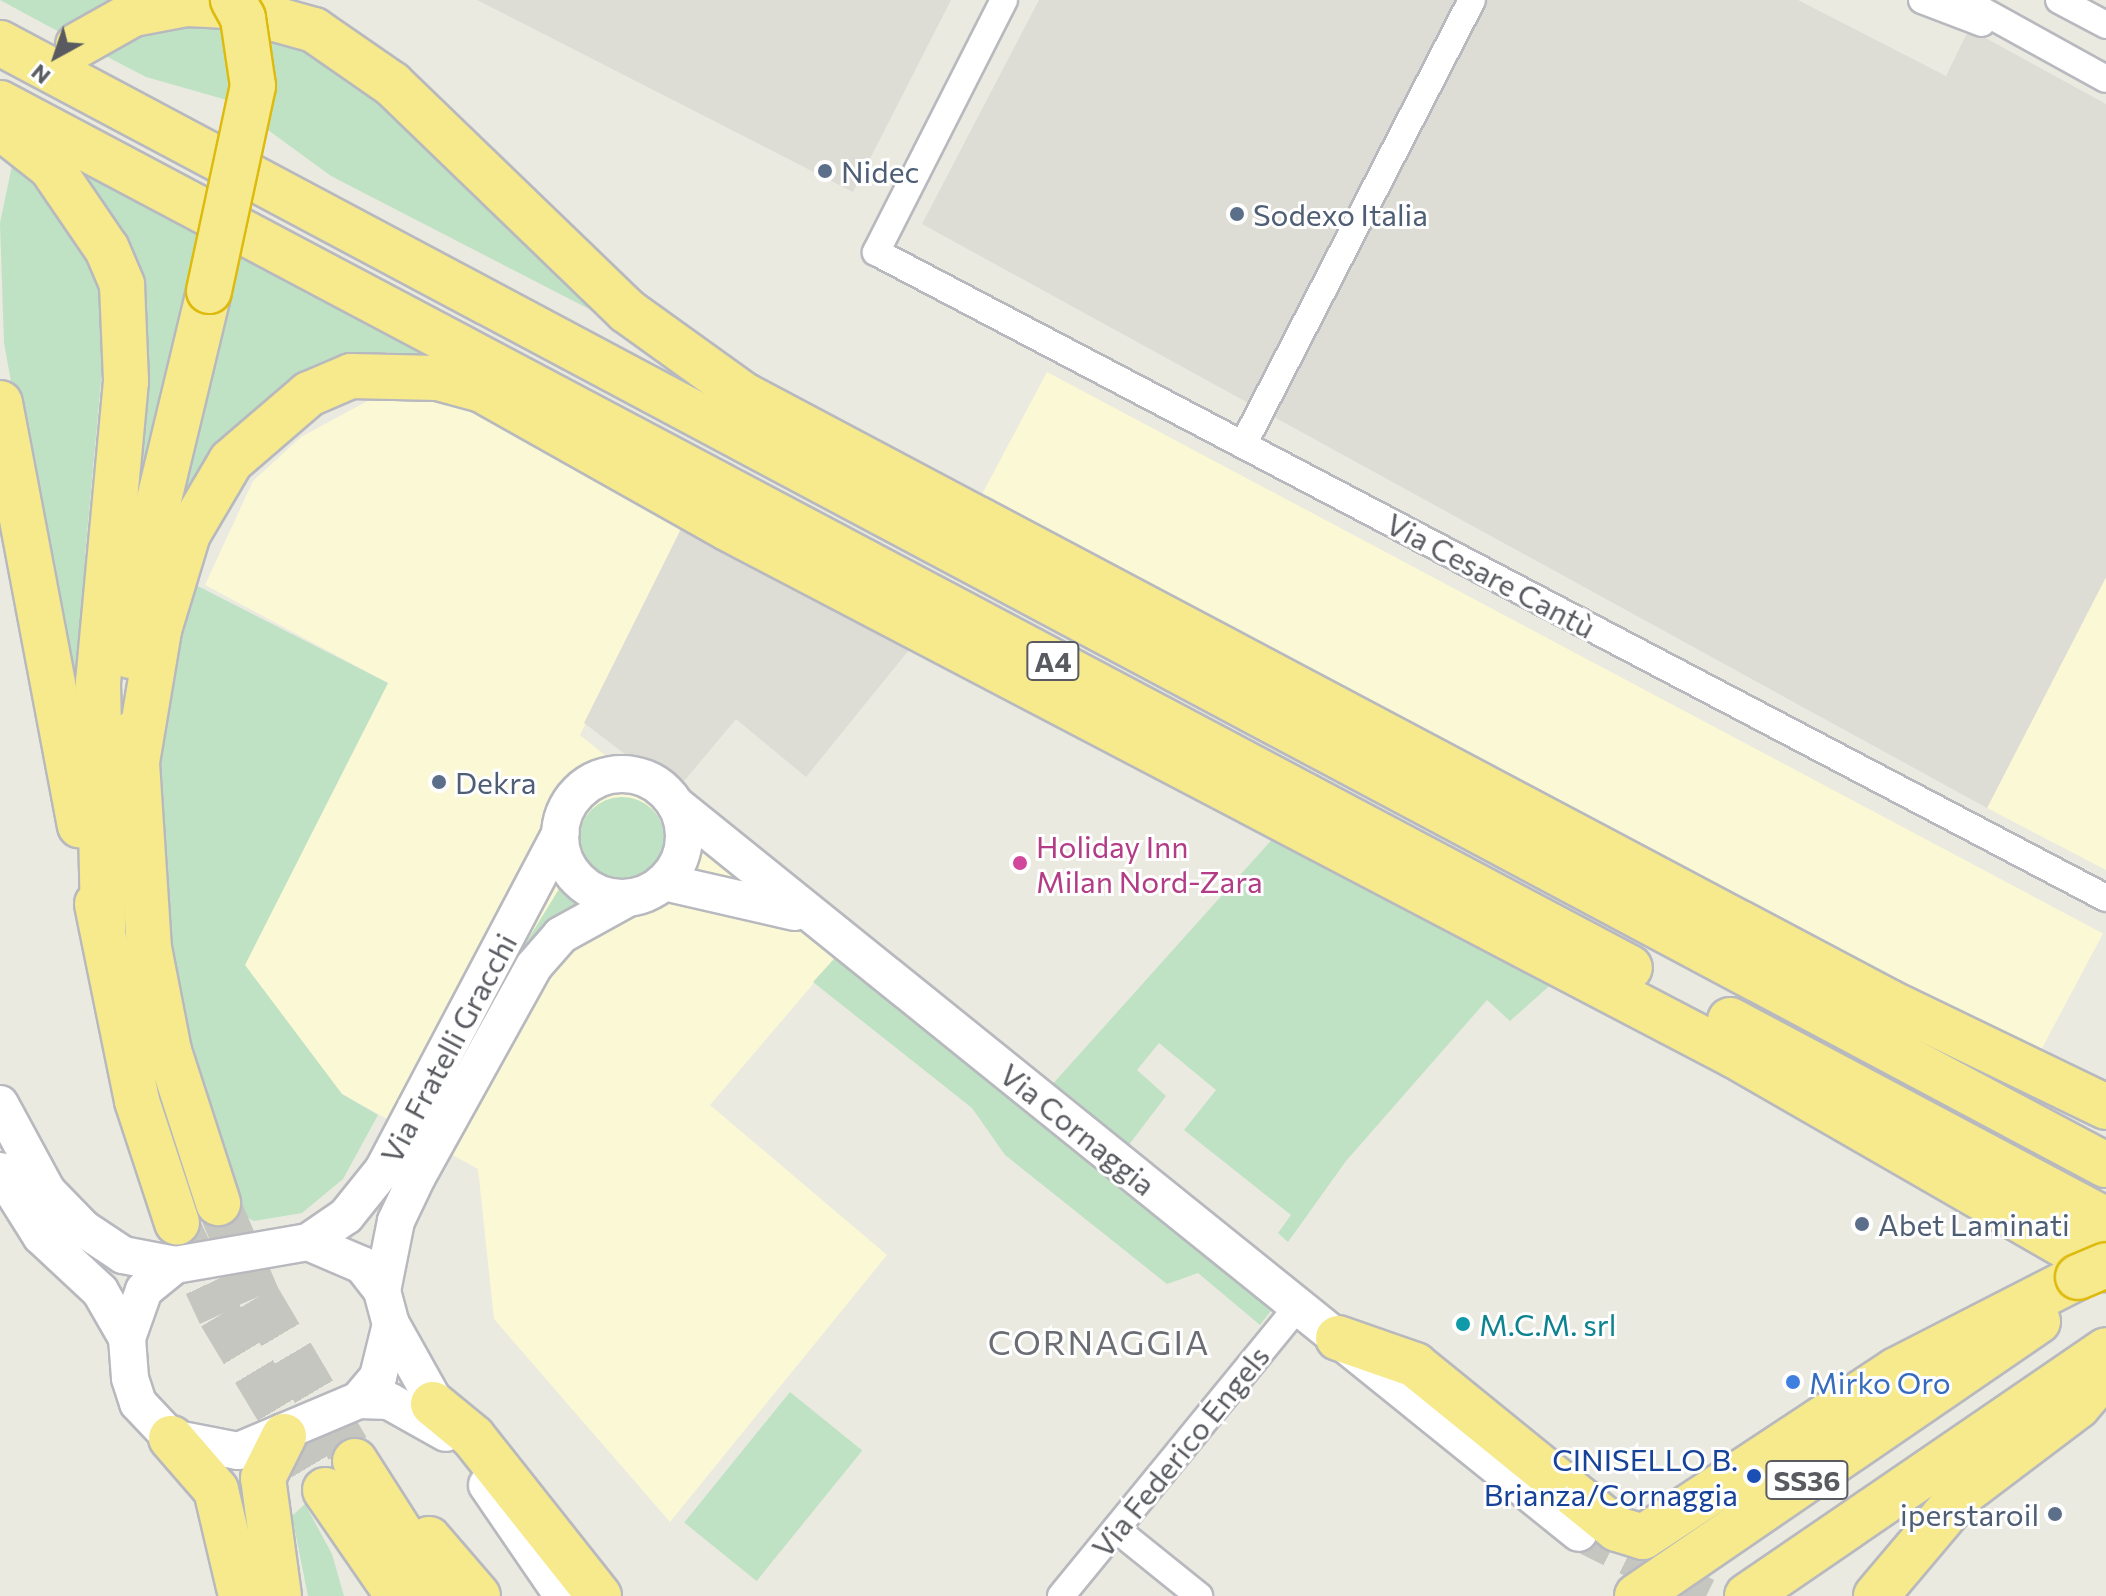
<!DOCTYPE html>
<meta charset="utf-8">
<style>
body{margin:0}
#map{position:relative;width:2106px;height:1596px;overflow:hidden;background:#ebeae0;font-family:Commissioner,sans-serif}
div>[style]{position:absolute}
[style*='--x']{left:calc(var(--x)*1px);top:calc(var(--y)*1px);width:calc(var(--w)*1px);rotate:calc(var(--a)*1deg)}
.commercial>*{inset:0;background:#fbf8d5;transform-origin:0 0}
.industrial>*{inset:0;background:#dddcd5}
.green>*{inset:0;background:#bee2c3;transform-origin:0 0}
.round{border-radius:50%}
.secondary-tunnel>*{height:36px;margin-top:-18px;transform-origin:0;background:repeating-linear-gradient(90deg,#c6c6c0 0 36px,transparent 0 54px)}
.highway-tunnel>*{height:44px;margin-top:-22px;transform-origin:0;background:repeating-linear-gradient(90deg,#c6c6c0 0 44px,transparent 0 66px)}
.roads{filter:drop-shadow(2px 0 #b8b9bf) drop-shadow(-2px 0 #b8b9bf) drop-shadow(0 2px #b8b9bf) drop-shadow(0 -2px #b8b9bf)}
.street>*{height:26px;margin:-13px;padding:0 13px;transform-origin:13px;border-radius:13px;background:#fff}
.secondary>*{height:36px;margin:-18px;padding:0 18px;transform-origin:18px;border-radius:18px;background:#fff}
.secondary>.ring{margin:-18px;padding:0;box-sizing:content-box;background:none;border:36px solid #fff;border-radius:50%}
.highway>*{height:44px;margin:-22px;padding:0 22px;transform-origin:22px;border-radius:22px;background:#f6ea8d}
.bridges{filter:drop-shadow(2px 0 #deba0d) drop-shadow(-2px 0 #deba0d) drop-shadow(0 2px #deba0d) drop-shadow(0 -2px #deba0d)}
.highway-bridge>*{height:44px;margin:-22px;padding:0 22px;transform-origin:22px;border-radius:22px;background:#f6ea8d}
.dots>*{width:22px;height:22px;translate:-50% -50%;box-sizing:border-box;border:4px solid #fff;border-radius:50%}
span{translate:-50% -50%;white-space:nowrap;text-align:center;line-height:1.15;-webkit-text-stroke:6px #fff;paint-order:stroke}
.shield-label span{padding:2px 6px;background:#fff;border:2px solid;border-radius:6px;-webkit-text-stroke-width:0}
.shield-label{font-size:28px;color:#595b61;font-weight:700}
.service-label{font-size:30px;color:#4e5e75}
.left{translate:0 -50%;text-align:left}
.right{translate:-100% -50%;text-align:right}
.street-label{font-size:30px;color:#595b61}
.hotel-label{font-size:30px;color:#b23c85}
.culture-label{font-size:30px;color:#0d838f}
.shop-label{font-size:30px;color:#366cbe}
.transit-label{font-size:30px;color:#164399}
.quarter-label{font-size:34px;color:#6a6d73;letter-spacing:2px}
.north{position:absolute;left:16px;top:16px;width:80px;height:80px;-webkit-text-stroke:6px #fff;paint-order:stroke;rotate:220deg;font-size:22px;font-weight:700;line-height:32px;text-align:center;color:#595b61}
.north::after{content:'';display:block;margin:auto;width:28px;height:36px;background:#595b61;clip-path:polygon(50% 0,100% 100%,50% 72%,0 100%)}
</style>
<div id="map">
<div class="commercial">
<i style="left:1047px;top:372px;width:1196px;height:144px;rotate:28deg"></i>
<i style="clip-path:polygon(416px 395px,465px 408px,683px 525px,580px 735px,843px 949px,710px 1105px,887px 1255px,670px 1522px,494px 1319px,478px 1169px,342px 1094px,244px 965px,388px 683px,205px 585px,253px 481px,301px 437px,373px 398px)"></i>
<i style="clip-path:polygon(2106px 577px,2106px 870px,1987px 808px)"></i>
</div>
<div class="industrial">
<i style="clip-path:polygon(477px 0,951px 0,853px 192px)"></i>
<i style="clip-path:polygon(1039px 0,1798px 0,1946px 76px,1969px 29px,2106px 104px,2106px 577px,1987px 808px,922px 224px)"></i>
<i style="clip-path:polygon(683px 525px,913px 645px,806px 777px,736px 719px,675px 792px,584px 723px)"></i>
</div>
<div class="green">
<i style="clip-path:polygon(0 0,126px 0,61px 33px)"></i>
<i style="clip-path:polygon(223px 20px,349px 65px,620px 325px,331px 176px,227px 100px,146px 77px,98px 52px,176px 22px)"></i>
<i style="clip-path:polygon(14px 156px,46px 187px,95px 265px,107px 316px,85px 556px,85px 790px,4px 343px,0 223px)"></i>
<i style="clip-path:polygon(72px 160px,452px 364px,387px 352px,308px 378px,110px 645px,135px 417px)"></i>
<i style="clip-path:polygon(188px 581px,388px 683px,245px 965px,342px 1094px,378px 1115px,343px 1179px,302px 1213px,254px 1221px,218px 1203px,183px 1045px,137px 762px)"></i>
<i class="round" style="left:579px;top:797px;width:86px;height:86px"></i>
<i style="clip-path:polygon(1277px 834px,1556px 980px,1510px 1021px,1487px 1000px,1346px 1161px,1288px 1242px,1278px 1233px,1291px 1215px,1184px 1130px,1216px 1090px,1159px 1043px,1137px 1070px,1166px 1096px,1125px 1150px,1050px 1087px)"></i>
<i style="clip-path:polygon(559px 889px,576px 905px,574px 911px,516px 959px)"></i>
<i style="clip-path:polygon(843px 949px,1280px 1299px,1260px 1325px,1198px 1273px,1167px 1284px,1005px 1155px,972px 1108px,813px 982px)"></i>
<i style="left:790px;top:1392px;width:93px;height:168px;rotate:39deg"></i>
<i style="clip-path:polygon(305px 1504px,332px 1554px,344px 1596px,308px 1596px,292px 1516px)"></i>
</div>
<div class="secondary-tunnel">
<i style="--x:1579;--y:1533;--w:142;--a:26.4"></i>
</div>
<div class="highway-tunnel">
<i style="--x:218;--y:1203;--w:102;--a:66.9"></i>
<i style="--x:258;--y:1297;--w:191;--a:59.4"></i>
<i style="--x:178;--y:1225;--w:99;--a:65"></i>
<i style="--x:220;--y:1315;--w:204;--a:59"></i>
</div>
<div class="roads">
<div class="street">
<i style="--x:1004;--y:0;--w:283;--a:116.9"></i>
<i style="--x:876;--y:252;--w:1389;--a:27.71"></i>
<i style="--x:1922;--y:0;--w:64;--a:21"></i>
<i style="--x:1963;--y:0;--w:163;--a:28.9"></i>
<i style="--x:2059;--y:0;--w:53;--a:28"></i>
<i style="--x:1243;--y:445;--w:500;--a:-62.77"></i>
<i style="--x:1116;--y:1529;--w:107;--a:38.9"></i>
<i style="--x:1061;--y:1596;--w:375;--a:-50.7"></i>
</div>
<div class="secondary">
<i class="ring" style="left:560px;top:774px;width:88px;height:88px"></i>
<i style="--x:675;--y:804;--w:1161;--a:38.88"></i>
<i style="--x:664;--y:882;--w:134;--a:12.9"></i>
<i style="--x:0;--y:1104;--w:99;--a:61.6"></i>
<i style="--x:47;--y:1191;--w:53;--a:45.8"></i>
<i style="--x:84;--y:1229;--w:47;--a:33.7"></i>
<i style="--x:123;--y:1255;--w:53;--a:10.9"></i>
<i style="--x:0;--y:1171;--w:77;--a:57.8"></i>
<i style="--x:41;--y:1236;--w:81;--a:43"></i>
<i style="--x:100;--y:1291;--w:54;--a:60.1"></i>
<i style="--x:308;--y:1242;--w:59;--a:23.1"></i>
<i style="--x:362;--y:1265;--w:33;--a:52"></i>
<i style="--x:382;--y:1291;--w:34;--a:75"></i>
<i style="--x:391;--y:1324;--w:55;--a:103.8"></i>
<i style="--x:378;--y:1377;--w:30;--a:130"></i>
<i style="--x:359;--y:1400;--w:131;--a:157.1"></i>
<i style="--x:238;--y:1451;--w:68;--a:-169"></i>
<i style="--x:171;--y:1438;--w:48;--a:-133.3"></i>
<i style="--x:138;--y:1403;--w:26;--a:-108"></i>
<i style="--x:130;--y:1378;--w:40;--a:-94.3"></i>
<i style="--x:127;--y:1338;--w:51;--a:-70.5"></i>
<i style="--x:144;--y:1290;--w:40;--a:-39"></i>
<i style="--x:175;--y:1265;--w:135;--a:-9.8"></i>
<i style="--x:308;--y:1242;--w:46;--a:-34.4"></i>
<i style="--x:346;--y:1216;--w:59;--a:-51.2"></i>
<i style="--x:383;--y:1170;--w:381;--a:-62.2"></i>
<i style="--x:382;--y:1291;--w:71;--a:-78.7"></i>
<i style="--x:396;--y:1221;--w:49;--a:-64.5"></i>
<i style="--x:417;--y:1177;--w:241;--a:-61"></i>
<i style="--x:534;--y:966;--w:41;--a:-48.9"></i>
<i style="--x:561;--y:935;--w:77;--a:-28.9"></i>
<i style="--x:391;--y:1324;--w:117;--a:60.8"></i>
<i style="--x:359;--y:1400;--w:30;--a:2"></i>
<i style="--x:389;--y:1401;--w:65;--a:29.3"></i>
<i style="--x:487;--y:1485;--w:135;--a:55.6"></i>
</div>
<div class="highway">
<i style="--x:0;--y:43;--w:2386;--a:28.05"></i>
<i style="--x:78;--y:45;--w:63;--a:-29.4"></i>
<i style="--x:133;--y:14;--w:55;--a:-10.5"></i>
<i style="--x:187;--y:4;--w:41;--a:2.8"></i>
<i style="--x:228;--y:6;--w:89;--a:15.6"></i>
<i style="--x:314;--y:30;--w:95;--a:34.7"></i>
<i style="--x:392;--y:84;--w:327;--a:44"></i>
<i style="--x:627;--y:311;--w:144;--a:35.7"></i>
<i style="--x:744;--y:395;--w:1296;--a:27.93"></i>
<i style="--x:1889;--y:1002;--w:241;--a:25.8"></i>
<i style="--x:0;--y:103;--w:1845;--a:27.95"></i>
<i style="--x:0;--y:127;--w:65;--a:38.1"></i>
<i style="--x:51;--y:167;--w:99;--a:55.7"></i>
<i style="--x:107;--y:249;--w:39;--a:67"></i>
<i style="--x:122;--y:285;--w:96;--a:87.6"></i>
<i style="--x:126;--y:381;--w:302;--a:95.3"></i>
<i style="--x:98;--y:682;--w:248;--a:88.8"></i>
<i style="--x:0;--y:403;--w:430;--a:79.3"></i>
<i style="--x:130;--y:656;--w:69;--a:-83.4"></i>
<i style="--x:138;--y:587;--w:304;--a:-76.5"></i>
<i style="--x:135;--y:732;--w:216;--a:86.3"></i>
<i style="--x:149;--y:948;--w:105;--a:79"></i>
<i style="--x:169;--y:1051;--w:160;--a:72.1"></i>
<i style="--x:137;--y:762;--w:134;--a:-80.5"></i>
<i style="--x:159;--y:630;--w:100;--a:-73.2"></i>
<i style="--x:188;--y:534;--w:85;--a:-59.5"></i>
<i style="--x:231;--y:461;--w:103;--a:-40.7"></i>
<i style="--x:309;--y:394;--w:46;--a:-23.2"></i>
<i style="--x:351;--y:376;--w:87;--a:1.3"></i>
<i style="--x:438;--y:378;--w:46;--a:15.3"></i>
<i style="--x:482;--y:390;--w:281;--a:29.4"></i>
<i style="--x:727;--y:528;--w:1138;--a:27.65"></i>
<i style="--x:1735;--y:1056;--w:428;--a:29.9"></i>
<i style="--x:97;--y:904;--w:201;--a:78.5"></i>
<i style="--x:137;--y:1101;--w:128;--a:71.8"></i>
<i style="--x:1730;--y:1020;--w:426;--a:28"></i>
<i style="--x:1338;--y:1338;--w:82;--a:19.3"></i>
<i style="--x:1415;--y:1365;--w:260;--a:39.1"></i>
<i style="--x:1617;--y:1529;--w:27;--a:17"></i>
<i style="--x:1643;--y:1537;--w:303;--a:-33.4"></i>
<i style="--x:1896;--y:1370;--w:204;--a:-27.1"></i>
<i style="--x:433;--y:1404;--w:52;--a:39.5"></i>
<i style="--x:473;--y:1437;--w:203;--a:51.6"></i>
<i style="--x:171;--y:1438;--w:69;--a:49.1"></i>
<i style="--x:216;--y:1490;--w:109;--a:76.7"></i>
<i style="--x:355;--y:1461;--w:160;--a:57.5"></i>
<i style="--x:325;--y:1490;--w:129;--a:55.4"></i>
<i style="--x:429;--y:1539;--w:75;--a:49.3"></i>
<i style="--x:279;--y:1596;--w:119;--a:-97.7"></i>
<i style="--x:263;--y:1478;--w:47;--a:-63.4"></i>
<i style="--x:1637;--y:1596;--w:486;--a:-34.4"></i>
<i style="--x:1747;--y:1596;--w:435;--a:-34.4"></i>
<i style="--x:1876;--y:1596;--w:135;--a:-49.8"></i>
<i style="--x:1963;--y:1493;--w:144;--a:-37.1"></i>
<i style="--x:2078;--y:1406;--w:43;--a:-49.7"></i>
</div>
</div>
<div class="bridges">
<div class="highway-bridge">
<i style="--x:209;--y:291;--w:210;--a:-77.9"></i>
<i style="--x:253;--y:86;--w:69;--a:-98.4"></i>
<i style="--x:243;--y:18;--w:21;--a:-119"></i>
<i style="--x:2078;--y:1277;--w:30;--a:-23"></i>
</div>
</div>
<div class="dots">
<i style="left:825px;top:171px;background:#5c6f8a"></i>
<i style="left:1237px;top:214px;background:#5c6f8a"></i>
<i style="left:439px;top:782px;background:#5c6f8a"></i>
<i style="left:1020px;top:863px;background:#d1479c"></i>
<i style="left:1862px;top:1224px;background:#5c6f8a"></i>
<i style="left:1463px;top:1324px;background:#0f9aa8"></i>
<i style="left:1793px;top:1382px;background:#3f7fe0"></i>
<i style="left:1754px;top:1476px;background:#1a4fb4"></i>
<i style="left:2055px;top:1514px;background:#5c6f8a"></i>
</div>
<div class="shield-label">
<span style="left:1053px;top:661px">A4</span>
<span style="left:1807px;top:1480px">SS36</span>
</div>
<div class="service-label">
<span class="left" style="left:841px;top:171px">Nidec</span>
<span class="left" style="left:1253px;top:214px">Sodexo Italia</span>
<span class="left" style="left:455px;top:782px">Dekra</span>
<span class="left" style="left:1878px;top:1224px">Abet Laminati</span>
<span class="right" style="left:2039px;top:1514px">iperstaroil</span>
</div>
<div class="street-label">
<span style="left:1491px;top:575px;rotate:28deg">Via Cesare Cantù</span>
<span style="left:448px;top:1048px;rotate:-62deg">Via Fratelli Gracchi</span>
<span style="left:1078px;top:1129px;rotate:39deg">Via Cornaggia</span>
<span style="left:1180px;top:1451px;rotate:-51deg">Via Federico Engels</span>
</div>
<div class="hotel-label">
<span class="left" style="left:1036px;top:863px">Holiday Inn<br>Milan Nord-Zara</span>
</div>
<div class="culture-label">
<span class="left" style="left:1479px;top:1324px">M.C.M. srl</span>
</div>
<div class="shop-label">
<span class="left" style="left:1809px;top:1382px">Mirko Oro</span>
</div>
<div class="transit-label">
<span class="right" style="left:1738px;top:1476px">CINISELLO B.<br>Brianza/Cornaggia</span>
</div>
<div class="quarter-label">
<span style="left:1099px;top:1342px">CORNAGGIA</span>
</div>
<div class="north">N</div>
</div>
